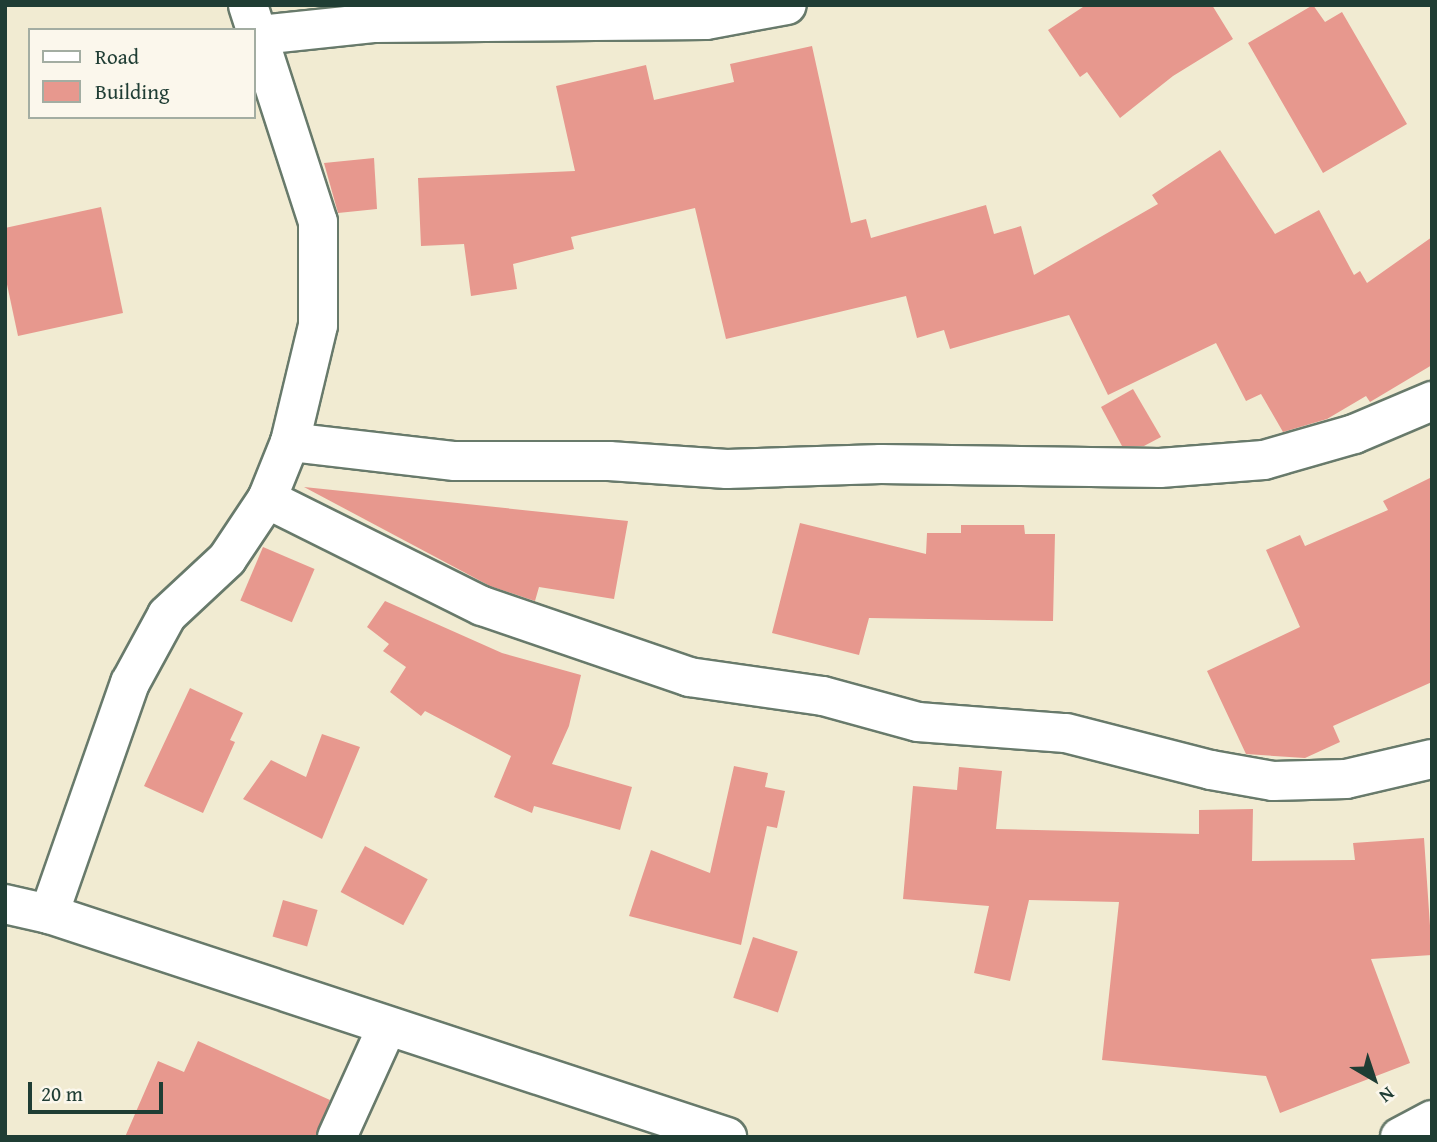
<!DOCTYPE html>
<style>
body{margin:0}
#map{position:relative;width:1437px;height:1142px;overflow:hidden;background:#f1ebd2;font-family:"Gentium Book Plus",serif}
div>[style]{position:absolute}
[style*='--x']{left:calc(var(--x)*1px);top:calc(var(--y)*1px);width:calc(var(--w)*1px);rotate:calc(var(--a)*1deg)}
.building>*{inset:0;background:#e7988e;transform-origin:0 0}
.roads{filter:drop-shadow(2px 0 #687a6b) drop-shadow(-2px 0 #687a6b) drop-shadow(0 2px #687a6b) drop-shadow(0 -2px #687a6b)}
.street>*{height:38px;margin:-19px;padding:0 19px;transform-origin:19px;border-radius:19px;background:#fff}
span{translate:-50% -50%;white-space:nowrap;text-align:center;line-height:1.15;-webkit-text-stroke:6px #fbf7ec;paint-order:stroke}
.frame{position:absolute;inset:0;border:7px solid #1f3d34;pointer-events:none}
.legend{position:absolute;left:28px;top:28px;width:228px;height:91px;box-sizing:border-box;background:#fbf7ec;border:2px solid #a3ada2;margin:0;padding:9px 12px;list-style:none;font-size:21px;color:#1f3d34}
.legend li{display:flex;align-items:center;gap:14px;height:35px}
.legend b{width:35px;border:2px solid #a3ada2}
.north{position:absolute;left:1339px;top:1044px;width:70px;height:70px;-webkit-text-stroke:5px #fbf7ec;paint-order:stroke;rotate:141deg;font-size:19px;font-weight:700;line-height:28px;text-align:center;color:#1f3d34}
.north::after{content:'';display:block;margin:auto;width:24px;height:32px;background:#1f3d34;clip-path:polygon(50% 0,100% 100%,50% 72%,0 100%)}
.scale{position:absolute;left:28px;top:1082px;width:135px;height:32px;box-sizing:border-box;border:4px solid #1f3d34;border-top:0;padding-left:9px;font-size:21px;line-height:24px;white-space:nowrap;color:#1f3d34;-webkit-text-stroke:5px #fbf7ec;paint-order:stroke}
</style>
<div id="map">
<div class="building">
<i style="clip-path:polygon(1086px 5px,1212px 5px,1233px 39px,1173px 76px,1120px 118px,1087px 72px,1080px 77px,1048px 30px)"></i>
<i style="clip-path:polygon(1313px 5px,1325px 22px,1342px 12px,1407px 124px,1323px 173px,1248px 43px)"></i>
<i style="clip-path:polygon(812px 46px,851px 223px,866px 219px,871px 238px,986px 205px,994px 234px,1021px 226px,1034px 275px,1158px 204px,1152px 195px,1220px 150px,1275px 234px,1319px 210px,1354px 275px,1360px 271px,1367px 283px,1432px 237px,1432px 365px,1370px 402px,1366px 396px,1327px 419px,1283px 432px,1261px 394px,1246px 401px,1216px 343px,1108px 395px,1069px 315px,950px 349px,944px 330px,917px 338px,906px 296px,726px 339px,695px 208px,571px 237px,574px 249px,513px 264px,517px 289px,471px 296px,464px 244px,421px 246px,418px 178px,575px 171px,556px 86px,646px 65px,654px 100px,734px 82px,730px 64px)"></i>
<i style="clip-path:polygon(374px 158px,377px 209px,338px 213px,324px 163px)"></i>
<i style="clip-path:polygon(101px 207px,123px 313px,18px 336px,5px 275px,5px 228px)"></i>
<i style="clip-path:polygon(1133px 389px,1161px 437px,1144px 446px,1122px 446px,1101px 407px)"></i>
<i style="clip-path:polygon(1432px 477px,1432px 682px,1333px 726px,1340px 742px,1305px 758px,1246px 754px,1207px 671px,1300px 627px,1266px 550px,1300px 535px,1305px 546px,1388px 510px,1383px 501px)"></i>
<i style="clip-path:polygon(304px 487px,628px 521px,614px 599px,539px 587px,535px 601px,490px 586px)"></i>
<i style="clip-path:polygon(800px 523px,926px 554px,927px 533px,961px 533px,961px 525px,1024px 525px,1025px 534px,1055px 534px,1053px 621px,869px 618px,859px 655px,772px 633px)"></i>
<i style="left:263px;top:547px;width:56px;height:58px;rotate:23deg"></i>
<i style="clip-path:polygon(385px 601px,502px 653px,581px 675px,569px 726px,552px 764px,632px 787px,620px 830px,534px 806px,532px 813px,494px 797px,511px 756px,425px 711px,421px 716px,390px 692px,406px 667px,383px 651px,389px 644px,367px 627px)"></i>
<i style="clip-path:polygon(190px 688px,243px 713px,230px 740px,235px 742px,203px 813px,144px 786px)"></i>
<i style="clip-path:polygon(322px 734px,360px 747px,322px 839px,243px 799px,271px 760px,306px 777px)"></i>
<i style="clip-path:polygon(734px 766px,768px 773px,765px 787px,785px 791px,777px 828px,767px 826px,741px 945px,629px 916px,651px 850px,710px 873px)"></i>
<i style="clip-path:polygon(959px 767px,1002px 771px,996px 829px,1199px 834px,1199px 810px,1253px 809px,1252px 861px,1355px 860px,1353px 843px,1424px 838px,1432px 955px,1371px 959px,1410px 1063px,1280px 1113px,1266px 1076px,1102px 1060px,1119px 902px,1029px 900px,1010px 981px,974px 973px,989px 906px,903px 899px,913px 786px,957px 790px)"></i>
<i style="left:365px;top:846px;width:71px;height:52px;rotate:28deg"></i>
<i style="left:283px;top:900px;width:36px;height:38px;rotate:16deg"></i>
<i style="left:753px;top:937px;width:47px;height:64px;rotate:18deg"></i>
<i style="clip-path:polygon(198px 1041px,330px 1100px,316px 1137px,125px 1137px,158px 1061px,184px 1072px)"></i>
</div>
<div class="roads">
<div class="street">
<i style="--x:260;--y:35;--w:116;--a:-6"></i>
<i style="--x:375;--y:23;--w:331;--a:-0.5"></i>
<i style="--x:706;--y:20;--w:82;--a:-10.5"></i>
<i style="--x:290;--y:442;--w:166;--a:6.6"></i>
<i style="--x:455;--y:461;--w:154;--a:0"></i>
<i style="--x:609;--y:461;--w:118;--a:3.9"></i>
<i style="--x:727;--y:469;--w:154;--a:-1.9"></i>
<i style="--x:881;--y:464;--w:279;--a:0.8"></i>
<i style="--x:1160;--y:468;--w:104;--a:-4.4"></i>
<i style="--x:1264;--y:460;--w:94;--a:-16.1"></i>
<i style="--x:1354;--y:434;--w:85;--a:-22.9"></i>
<i style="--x:267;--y:499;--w:240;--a:26.5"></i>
<i style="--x:482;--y:606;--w:219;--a:18.9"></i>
<i style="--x:689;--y:677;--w:135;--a:8.1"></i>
<i style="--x:823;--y:696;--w:98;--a:15.3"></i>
<i style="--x:918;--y:722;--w:148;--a:4.3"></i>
<i style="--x:1066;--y:733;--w:150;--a:14.3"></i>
<i style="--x:1211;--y:770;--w:63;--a:10.1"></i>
<i style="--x:1273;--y:781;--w:73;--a:-1.6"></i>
<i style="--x:1346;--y:779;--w:88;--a:-13.1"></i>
<i style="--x:5;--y:904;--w:45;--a:12.8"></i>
<i style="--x:49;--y:914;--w:714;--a:18.21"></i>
<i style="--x:49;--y:914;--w:245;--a:-70.7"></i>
<i style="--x:130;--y:683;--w:77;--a:-61.4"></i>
<i style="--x:167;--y:615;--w:82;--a:-43"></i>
<i style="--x:227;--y:559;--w:72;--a:-56.3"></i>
<i style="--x:267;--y:499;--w:61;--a:-68"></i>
<i style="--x:290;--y:442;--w:120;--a:-76.5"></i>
<i style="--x:318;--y:325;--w:103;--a:-90"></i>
<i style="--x:318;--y:222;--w:228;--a:-107.9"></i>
<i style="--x:337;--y:1137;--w:121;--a:-65.6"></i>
<i style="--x:1400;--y:1137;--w:36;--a:-28"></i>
</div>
</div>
<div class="frame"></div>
<ul class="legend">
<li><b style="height:9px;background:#fff"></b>Road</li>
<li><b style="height:19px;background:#e7988e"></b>Building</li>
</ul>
<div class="north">N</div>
<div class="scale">20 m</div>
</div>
